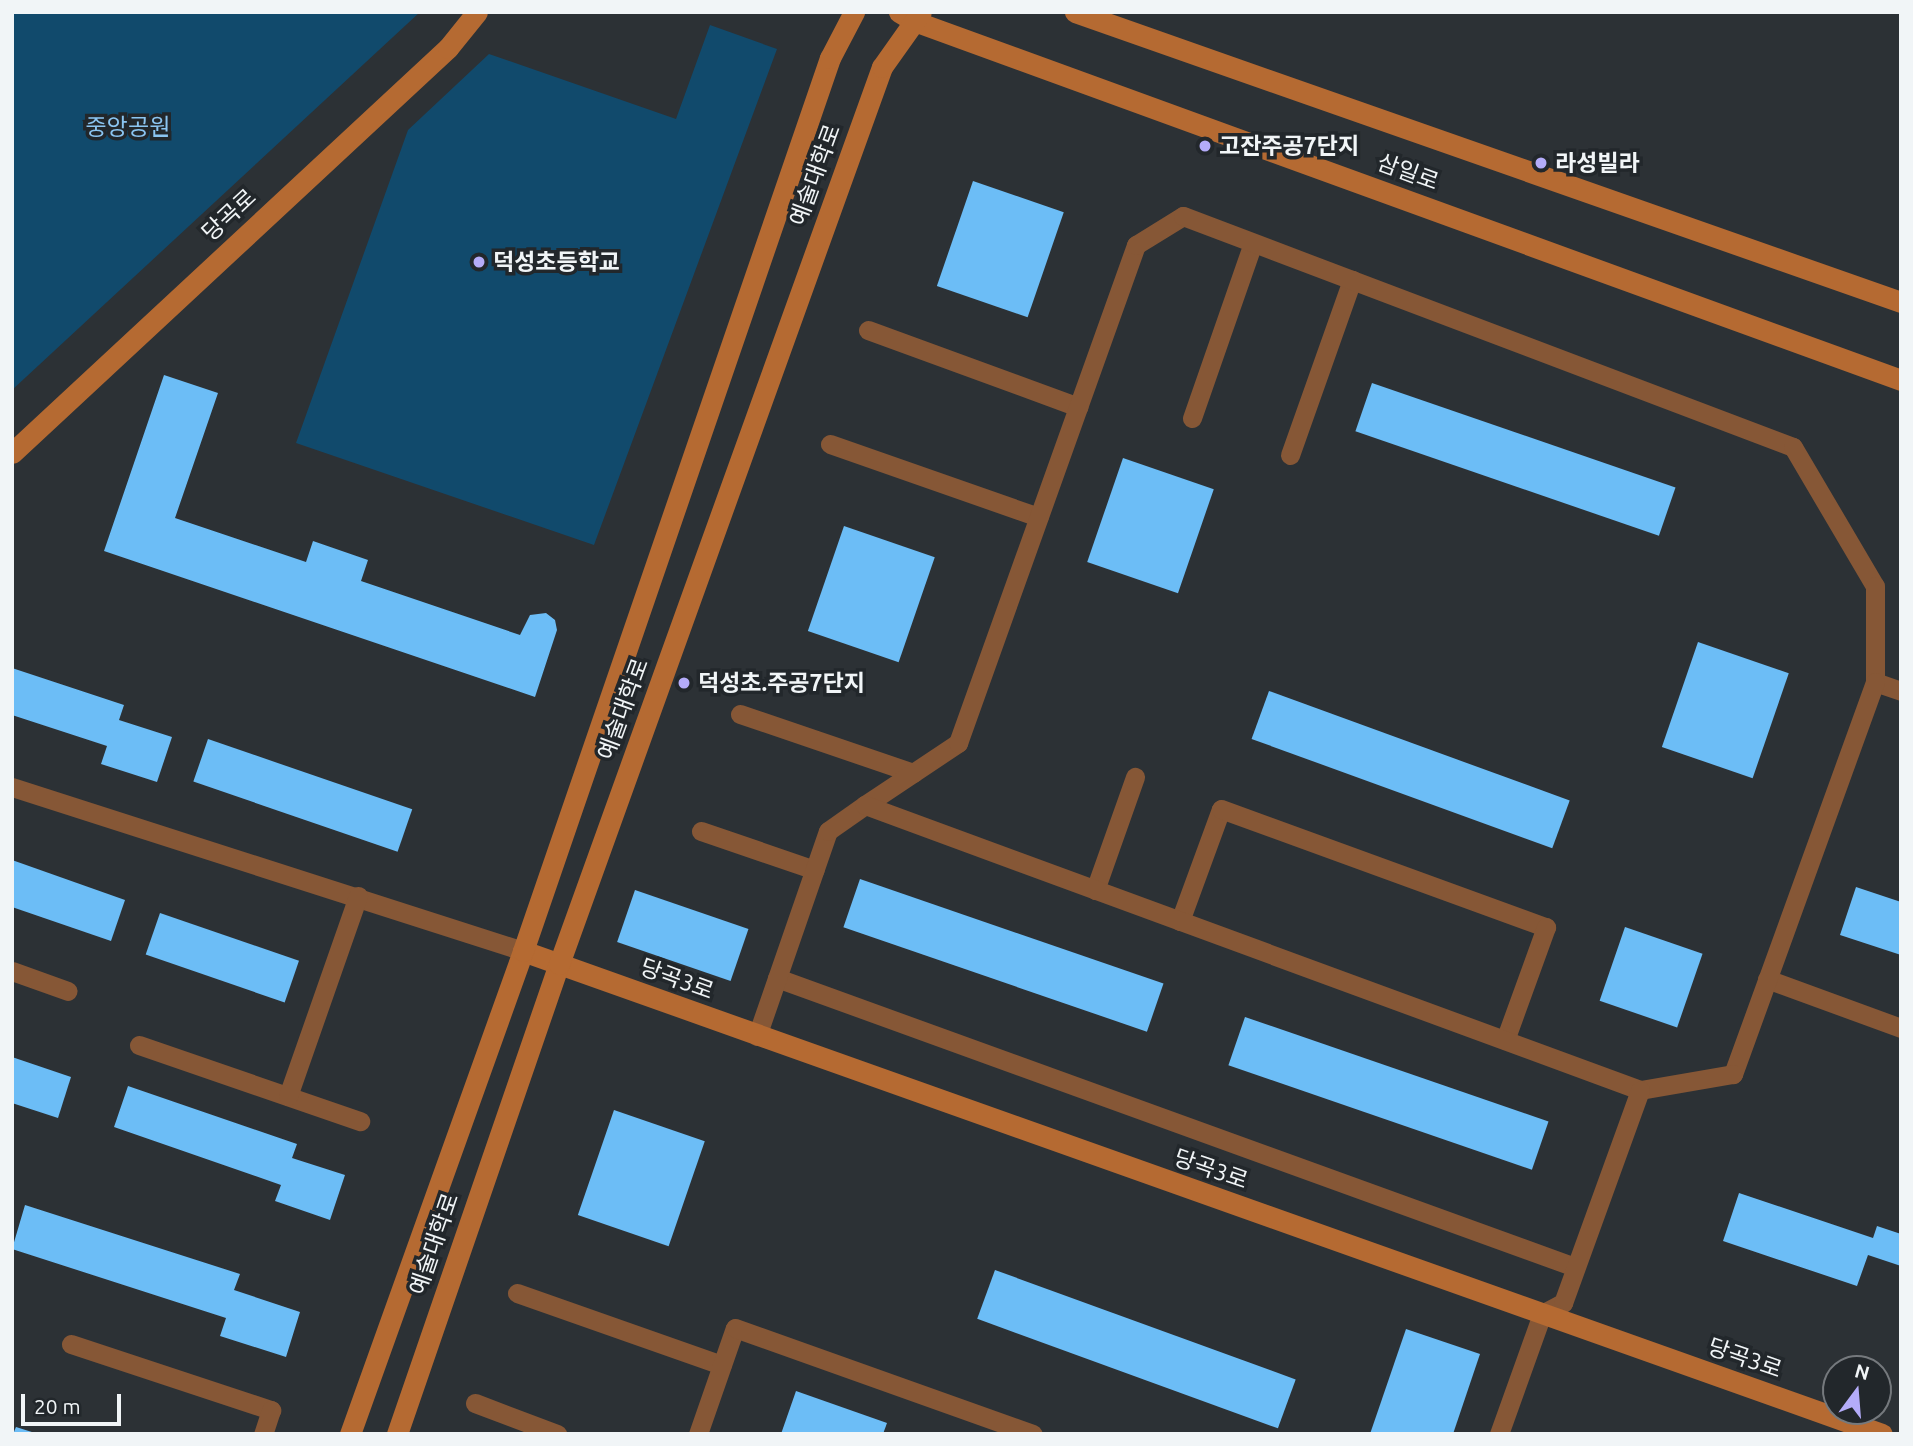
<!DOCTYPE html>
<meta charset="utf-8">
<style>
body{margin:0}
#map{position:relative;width:1913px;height:1446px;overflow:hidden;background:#2c3135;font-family:Ubuntu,"Noto Sans KR",sans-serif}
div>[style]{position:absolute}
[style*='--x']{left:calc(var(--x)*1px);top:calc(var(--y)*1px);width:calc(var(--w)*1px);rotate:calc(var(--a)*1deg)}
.green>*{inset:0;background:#114a6c}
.building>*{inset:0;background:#6cbdf6;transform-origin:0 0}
.lane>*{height:19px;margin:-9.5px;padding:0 9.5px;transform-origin:9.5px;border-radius:9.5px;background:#865736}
.secondary>*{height:21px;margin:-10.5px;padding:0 10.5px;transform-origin:10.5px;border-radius:10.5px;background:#b56a32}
.dots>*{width:19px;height:19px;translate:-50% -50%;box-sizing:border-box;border:4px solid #22272b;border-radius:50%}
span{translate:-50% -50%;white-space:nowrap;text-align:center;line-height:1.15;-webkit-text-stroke:7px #22272b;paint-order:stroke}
.park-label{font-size:23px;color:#8bc5f1}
.poi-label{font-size:23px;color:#f1f5f7;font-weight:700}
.left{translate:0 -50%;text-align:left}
.street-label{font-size:23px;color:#f1f5f7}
.frame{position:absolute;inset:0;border:14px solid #f1f5f7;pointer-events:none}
.north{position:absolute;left:1822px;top:1355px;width:70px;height:70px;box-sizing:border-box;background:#22272b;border:2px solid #75797d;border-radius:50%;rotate:16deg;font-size:19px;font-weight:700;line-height:28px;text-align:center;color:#f1f5f7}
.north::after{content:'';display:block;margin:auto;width:24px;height:32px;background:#b4acf9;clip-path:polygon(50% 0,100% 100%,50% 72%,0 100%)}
.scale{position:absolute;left:21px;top:1394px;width:100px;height:32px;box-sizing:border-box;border:4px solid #f1f5f7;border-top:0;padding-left:9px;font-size:21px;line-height:24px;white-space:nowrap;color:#f1f5f7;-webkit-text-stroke:5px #22272b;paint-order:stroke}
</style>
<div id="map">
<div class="green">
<i style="clip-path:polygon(12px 12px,420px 12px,12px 390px)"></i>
<i style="clip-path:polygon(710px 25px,777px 49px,594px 545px,296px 443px,408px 130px,489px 54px,676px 119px)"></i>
</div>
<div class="building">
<i style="left:973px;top:181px;width:96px;height:111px;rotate:19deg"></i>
<i style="clip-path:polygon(164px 375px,218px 393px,175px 518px,306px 562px,313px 541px,368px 560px,361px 581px,520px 635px,530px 615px,546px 613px,555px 620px,557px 630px,535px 697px,104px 551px)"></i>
<i style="left:1372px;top:383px;width:321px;height:51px;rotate:19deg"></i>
<i style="left:1123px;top:458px;width:96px;height:110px;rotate:19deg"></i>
<i style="left:844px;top:526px;width:96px;height:111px;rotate:19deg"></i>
<i style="left:1698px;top:642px;width:96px;height:111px;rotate:19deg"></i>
<i style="clip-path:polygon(12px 668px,124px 705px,119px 720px,172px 737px,157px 782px,101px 764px,107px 746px,12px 715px)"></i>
<i style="left:1269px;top:691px;width:320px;height:51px;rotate:20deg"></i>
<i style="left:208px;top:739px;width:216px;height:45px;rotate:19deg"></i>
<i style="clip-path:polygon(12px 860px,125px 900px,111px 941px,12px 907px)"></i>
<i style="left:860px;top:879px;width:321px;height:51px;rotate:19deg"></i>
<i style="clip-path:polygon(1856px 887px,1901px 902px,1901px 955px,1840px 935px)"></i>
<i style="left:635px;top:890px;width:120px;height:55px;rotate:19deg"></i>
<i style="left:160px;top:913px;width:147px;height:44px;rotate:19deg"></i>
<i style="left:1625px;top:927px;width:82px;height:78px;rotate:19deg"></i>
<i style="left:1245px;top:1017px;width:321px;height:51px;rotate:19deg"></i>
<i style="clip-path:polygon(12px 1057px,71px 1077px,58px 1118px,12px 1103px)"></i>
<i style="clip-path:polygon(128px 1086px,297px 1144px,292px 1158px,345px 1175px,330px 1220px,275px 1201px,281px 1185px,114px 1127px)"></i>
<i style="left:614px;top:1110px;width:96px;height:111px;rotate:19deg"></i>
<i style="clip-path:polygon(1739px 1193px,1873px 1238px,1877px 1226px,1901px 1234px,1901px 1266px,1868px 1255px,1857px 1286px,1723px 1241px)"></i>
<i style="clip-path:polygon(25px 1205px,240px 1274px,234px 1290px,300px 1312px,286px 1357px,220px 1336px,226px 1318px,12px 1249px)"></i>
<i style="left:995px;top:1270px;width:320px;height:52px;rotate:20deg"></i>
<i style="clip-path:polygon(1406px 1329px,1480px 1354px,1453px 1434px,1370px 1434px)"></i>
<i style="clip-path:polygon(796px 1391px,887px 1423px,883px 1434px,781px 1434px)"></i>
<i style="clip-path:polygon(16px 1427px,35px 1433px,35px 1434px,13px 1434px)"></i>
</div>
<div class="lane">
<i style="--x:868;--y:330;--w:224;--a:20.1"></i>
<i style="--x:1192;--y:418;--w:185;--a:-70.8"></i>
<i style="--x:830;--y:444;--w:221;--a:19.3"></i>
<i style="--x:1290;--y:455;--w:186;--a:-70.5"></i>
<i style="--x:1875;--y:682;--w:28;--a:19"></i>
<i style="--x:740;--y:714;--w:183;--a:18.8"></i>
<i style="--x:12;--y:787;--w:537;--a:17.79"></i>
<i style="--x:701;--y:831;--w:120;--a:18.9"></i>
<i style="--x:1095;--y:890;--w:120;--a:-70.5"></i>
<i style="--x:1180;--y:921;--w:119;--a:-69.9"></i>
<i style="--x:1221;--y:809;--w:346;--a:20"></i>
<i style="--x:1546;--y:927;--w:120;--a:109.9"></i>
<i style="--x:12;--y:971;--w:59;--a:19.7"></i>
<i style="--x:777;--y:978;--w:849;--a:19.91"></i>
<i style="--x:1767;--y:979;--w:143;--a:20.1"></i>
<i style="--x:757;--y:1036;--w:217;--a:-70.9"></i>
<i style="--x:828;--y:831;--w:45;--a:-35.1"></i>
<i style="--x:865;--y:805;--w:112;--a:-33.7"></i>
<i style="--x:958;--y:743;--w:529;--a:-70.33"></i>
<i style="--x:1136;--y:245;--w:55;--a:-31.7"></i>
<i style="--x:1183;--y:216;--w:652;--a:20.74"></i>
<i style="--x:1793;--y:447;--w:161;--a:59.5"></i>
<i style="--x:1875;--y:586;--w:96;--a:90"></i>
<i style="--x:1875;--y:682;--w:417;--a:109.9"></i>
<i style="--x:1733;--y:1074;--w:94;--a:170.2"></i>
<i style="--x:1640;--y:1090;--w:826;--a:-159.81"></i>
<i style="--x:139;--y:1045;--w:234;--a:19"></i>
<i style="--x:288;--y:1096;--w:212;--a:-70.7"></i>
<i style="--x:517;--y:1293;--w:217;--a:19.4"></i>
<i style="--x:71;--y:1344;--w:211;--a:18.3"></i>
<i style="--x:271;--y:1410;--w:25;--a:108"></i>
<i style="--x:475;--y:1403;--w:88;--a:20.7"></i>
<i style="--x:698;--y:1434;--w:112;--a:-70.8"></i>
<i style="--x:735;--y:1328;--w:316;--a:19.6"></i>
<i style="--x:1499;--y:1434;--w:127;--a:-70.3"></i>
<i style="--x:1542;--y:1314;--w:24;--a:-28"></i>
<i style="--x:1563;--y:1303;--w:226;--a:-70.1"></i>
</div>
<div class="secondary">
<i style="--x:899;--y:12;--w:17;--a:31"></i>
<i style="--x:914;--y:21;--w:1050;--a:19.99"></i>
<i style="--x:1075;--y:12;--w:875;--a:19.35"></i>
<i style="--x:12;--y:453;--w:595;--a:-42.89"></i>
<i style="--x:448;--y:48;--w:46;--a:-51.1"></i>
<i style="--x:523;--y:951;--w:1442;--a:19.57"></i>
<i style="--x:350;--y:1434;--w:513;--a:-70.29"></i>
<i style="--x:523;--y:951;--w:944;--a:-71.03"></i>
<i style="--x:830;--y:58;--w:52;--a:-62.4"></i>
<i style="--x:397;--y:1434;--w:497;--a:-71"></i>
<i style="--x:559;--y:964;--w:953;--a:-70.2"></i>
<i style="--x:882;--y:67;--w:67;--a:-54.7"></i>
</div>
<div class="dots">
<i style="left:1205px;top:146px;background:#b4acf9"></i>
<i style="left:1541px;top:163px;background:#b4acf9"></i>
<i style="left:479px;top:262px;background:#b4acf9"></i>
<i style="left:684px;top:683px;background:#b4acf9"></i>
</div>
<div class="park-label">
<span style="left:128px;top:127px">중앙공원</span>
</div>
<div class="poi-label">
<span class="left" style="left:1219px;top:146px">고잔주공7단지</span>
<span class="left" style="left:1555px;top:163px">라성빌라</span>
<span class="left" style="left:493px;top:262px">덕성초등학교</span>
<span class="left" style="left:698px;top:683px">덕성초.주공7단지</span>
</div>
<div class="street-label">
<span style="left:1408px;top:172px;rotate:20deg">삼일로</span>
<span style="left:815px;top:175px;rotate:-70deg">예술대학로</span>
<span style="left:229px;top:215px;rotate:-43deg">당곡로</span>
<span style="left:623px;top:709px;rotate:-70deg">예술대학로</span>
<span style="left:677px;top:979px;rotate:20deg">당곡3로</span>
<span style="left:1211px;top:1169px;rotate:19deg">당곡3로</span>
<span style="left:434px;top:1244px;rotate:-71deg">예술대학로</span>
<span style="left:1745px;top:1358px;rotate:19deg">당곡3로</span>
</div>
<div class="frame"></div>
<div class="north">N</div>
<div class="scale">20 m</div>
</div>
